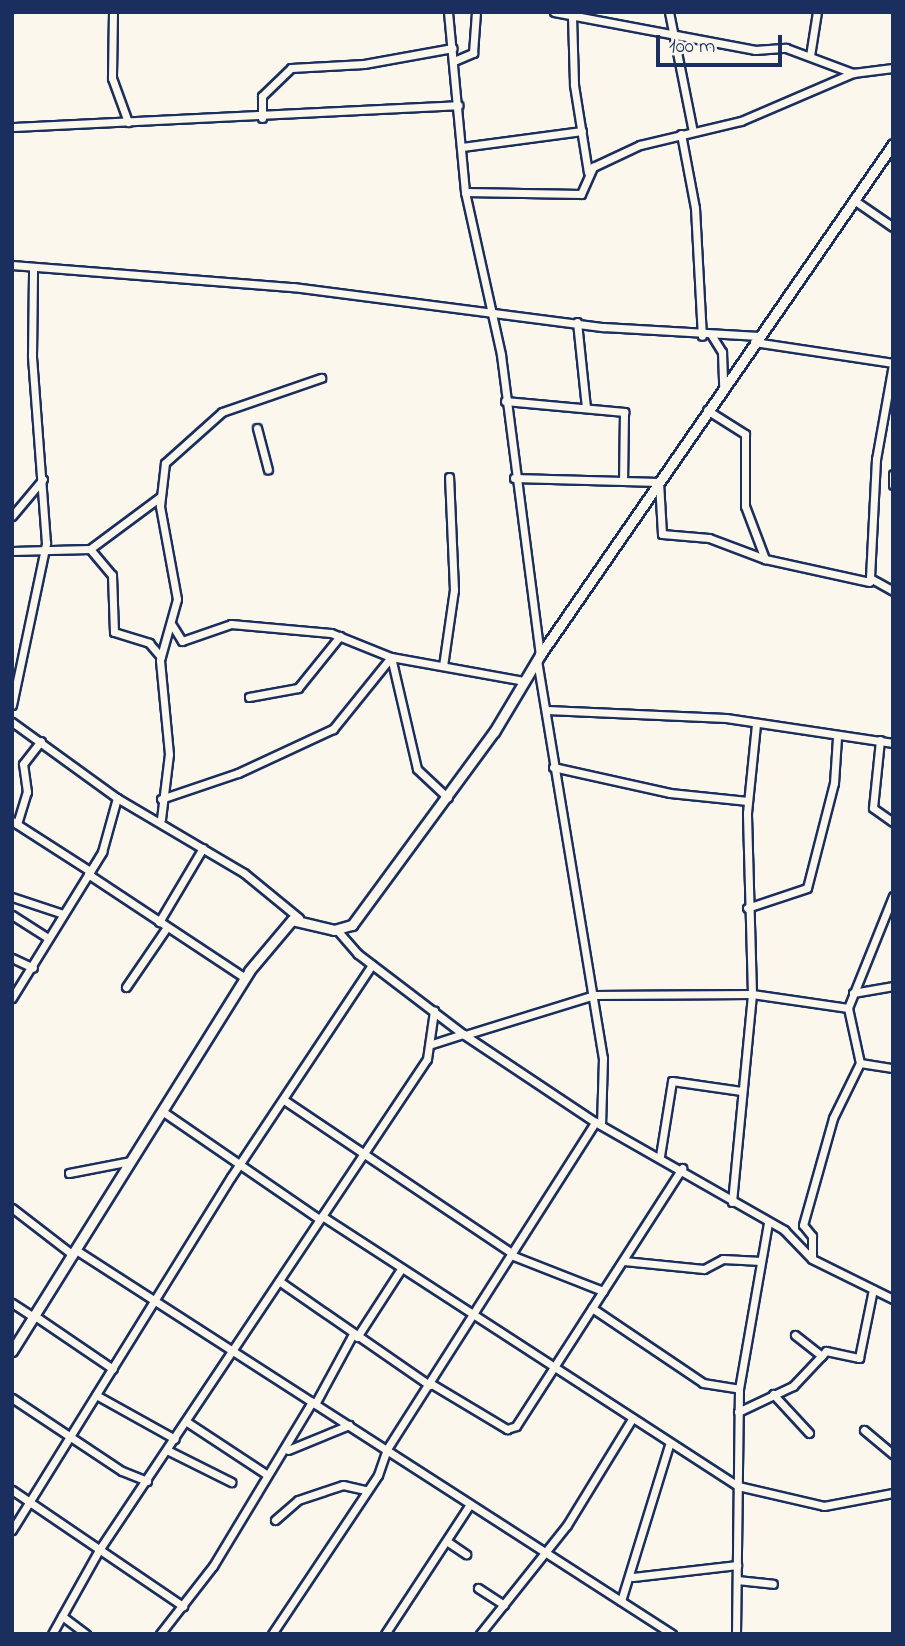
<!DOCTYPE html>
<style>
body{margin:0}
#map{position:relative;width:905px;height:1646px;overflow:hidden;background:#fbf7ec;font-family:"Indie Flower",sans-serif}
div>[style]{position:absolute}
[style*='--x']{left:calc(var(--x)*1px);top:calc(var(--y)*1px);width:calc(var(--w)*1px);rotate:calc(var(--a)*1deg)}
.roads{filter:drop-shadow(2px 0 #1b2f5e) drop-shadow(-2px 0 #1b2f5e) drop-shadow(0 2px #1b2f5e) drop-shadow(0 -2px #1b2f5e)}
.minor>*{height:7px;margin:-3.5px;padding:0 3.5px;transform-origin:3.5px;border-radius:3.5px;background:#fbf7ec}
.tertiary>*{height:9px;margin:-4.5px;padding:0 4.5px;transform-origin:4.5px;border-radius:4.5px;background:#fbf7ec}
span{translate:-50% -50%;white-space:nowrap;text-align:center;line-height:1.15;-webkit-text-stroke:5px #fbf7ec;paint-order:stroke}
.frame{position:absolute;inset:0;border:14px solid #1b2f5e;pointer-events:none}
.scale{position:absolute;left:656px;top:35px;width:126px;height:32px;box-sizing:border-box;border:4px solid #1b2f5e;border-top:0;padding-left:9px;font-size:21px;line-height:24px;white-space:nowrap;color:#1b2f5e;-webkit-text-stroke:5px #fbf7ec;paint-order:stroke}
</style>
<div id="map">
<div class="roads">
<div class="minor">
<i style="--x:113;--y:12;--w:66;--a:90.9"></i>
<i style="--x:112;--y:78;--w:47;--a:70"></i>
<i style="--x:448;--y:12;--w:181;--a:84.6"></i>
<i style="--x:465;--y:192;--w:167;--a:77.5"></i>
<i style="--x:501;--y:355;--w:303;--a:82.6"></i>
<i style="--x:554;--y:12;--w:205;--a:10.7"></i>
<i style="--x:755;--y:50;--w:31;--a:-4"></i>
<i style="--x:786;--y:48;--w:72;--a:20.5"></i>
<i style="--x:853;--y:73;--w:40;--a:-7.1"></i>
<i style="--x:669;--y:12;--w:122;--a:78.7"></i>
<i style="--x:572;--y:16;--w:69;--a:88.3"></i>
<i style="--x:574;--y:85;--w:88;--a:80.9"></i>
<i style="--x:810;--y:56;--w:45;--a:-81"></i>
<i style="--x:454;--y:61;--w:21;--a:-23"></i>
<i style="--x:473;--y:53;--w:41;--a:-85.8"></i>
<i style="--x:262;--y:118;--w:22;--a:-90"></i>
<i style="--x:262;--y:96;--w:40;--a:-44"></i>
<i style="--x:291;--y:68;--w:73;--a:-3.1"></i>
<i style="--x:364;--y:64;--w:90;--a:-10.2"></i>
<i style="--x:12;--y:127;--w:447;--a:-2.8"></i>
<i style="--x:681;--y:134;--w:75;--a:79.3"></i>
<i style="--x:695;--y:208;--w:128;--a:86.9"></i>
<i style="--x:462;--y:147;--w:121;--a:-7.6"></i>
<i style="--x:465;--y:192;--w:116;--a:1"></i>
<i style="--x:581;--y:194;--w:30;--a:-66"></i>
<i style="--x:593;--y:167;--w:52;--a:-25.1"></i>
<i style="--x:640;--y:145;--w:104;--a:-13.4"></i>
<i style="--x:741;--y:121;--w:122;--a:-23.2"></i>
<i style="--x:854;--y:200;--w:47;--a:34.7"></i>
<i style="--x:12;--y:265;--w:282;--a:4.5"></i>
<i style="--x:293;--y:287;--w:313;--a:7.4"></i>
<i style="--x:603;--y:327;--w:156;--a:3.3"></i>
<i style="--x:577;--y:322;--w:85;--a:84"></i>
<i style="--x:712;--y:336;--w:19;--a:58"></i>
<i style="--x:722;--y:352;--w:34;--a:88"></i>
<i style="--x:754;--y:342;--w:141;--a:8.6"></i>
<i style="--x:893;--y:364;--w:97;--a:100.1"></i>
<i style="--x:876;--y:459;--w:119;--a:92.9"></i>
<i style="--x:870;--y:578;--w:26;--a:29"></i>
<i style="--x:505;--y:401;--w:120;--a:5.3"></i>
<i style="--x:624;--y:412;--w:69;--a:90.8"></i>
<i style="--x:707;--y:410;--w:45;--a:32.3"></i>
<i style="--x:745;--y:434;--w:72;--a:90"></i>
<i style="--x:745;--y:506;--w:57;--a:69.3"></i>
<i style="--x:765;--y:559;--w:107;--a:12.4"></i>
<i style="--x:257;--y:428;--w:43;--a:75.3"></i>
<i style="--x:893;--y:474;--w:11;--a:90"></i>
<i style="--x:514;--y:478;--w:145;--a:1.6"></i>
<i style="--x:659;--y:482;--w:52;--a:86.7"></i>
<i style="--x:662;--y:534;--w:47;--a:4.9"></i>
<i style="--x:709;--y:538;--w:60;--a:20.6"></i>
<i style="--x:12;--y:516;--w:48;--a:-50"></i>
<i style="--x:90;--y:549;--w:34;--a:50"></i>
<i style="--x:112;--y:575;--w:57;--a:88"></i>
<i style="--x:114;--y:632;--w:37;--a:17"></i>
<i style="--x:149;--y:643;--w:18;--a:49"></i>
<i style="--x:12;--y:551;--w:78;--a:-1.5"></i>
<i style="--x:90;--y:549;--w:87;--a:-36.6"></i>
<i style="--x:172;--y:625;--w:19;--a:58"></i>
<i style="--x:182;--y:641;--w:52;--a:-19.1"></i>
<i style="--x:231;--y:624;--w:100;--a:5.1"></i>
<i style="--x:331;--y:633;--w:65;--a:21.8"></i>
<i style="--x:391;--y:657;--w:136;--a:10.2"></i>
<i style="--x:391;--y:657;--w:115;--a:76.9"></i>
<i style="--x:417;--y:769;--w:42;--a:43.1"></i>
<i style="--x:537;--y:660;--w:403;--a:80.6"></i>
<i style="--x:603;--y:1058;--w:67;--a:91.7"></i>
<i style="--x:443;--y:666;--w:77;--a:-81.8"></i>
<i style="--x:454;--y:590;--w:113;--a:-92.5"></i>
<i style="--x:249;--y:697;--w:50;--a:-10.4"></i>
<i style="--x:298;--y:688;--w:67;--a:-51.1"></i>
<i style="--x:12;--y:705;--w:166;--a:-78.1"></i>
<i style="--x:46;--y:543;--w:188;--a:-94.3"></i>
<i style="--x:32;--y:356;--w:88;--a:-89.3"></i>
<i style="--x:547;--y:710;--w:179;--a:2.6"></i>
<i style="--x:726;--y:718;--w:169;--a:8.5"></i>
<i style="--x:12;--y:722;--w:130;--a:35.9"></i>
<i style="--x:117;--y:798;--w:147;--a:30.6"></i>
<i style="--x:244;--y:873;--w:71;--a:39.3"></i>
<i style="--x:880;--y:740;--w:68;--a:95.9"></i>
<i style="--x:873;--y:808;--w:24;--a:35"></i>
<i style="--x:553;--y:767;--w:120;--a:12.5"></i>
<i style="--x:670;--y:793;--w:78;--a:5.9"></i>
<i style="--x:161;--y:799;--w:81;--a:-18.7"></i>
<i style="--x:238;--y:773;--w:105;--a:-24.9"></i>
<i style="--x:333;--y:729;--w:92;--a:-51.1"></i>
<i style="--x:161;--y:819;--w:65;--a:-83"></i>
<i style="--x:169;--y:754;--w:94;--a:-95.5"></i>
<i style="--x:160;--y:660;--w:63;--a:-74.4"></i>
<i style="--x:177;--y:599;--w:95;--a:-100.4"></i>
<i style="--x:160;--y:506;--w:43;--a:-83.4"></i>
<i style="--x:165;--y:463;--w:76;--a:-41.8"></i>
<i style="--x:222;--y:412;--w:105;--a:-19"></i>
<i style="--x:12;--y:821;--w:93;--a:32.7"></i>
<i style="--x:17;--y:824;--w:34;--a:-73"></i>
<i style="--x:27;--y:792;--w:28;--a:-98"></i>
<i style="--x:23;--y:764;--w:29;--a:-52"></i>
<i style="--x:88;--y:874;--w:188;--a:33.5"></i>
<i style="--x:893;--y:896;--w:121;--a:111.9"></i>
<i style="--x:848;--y:1008;--w:56;--a:77.7"></i>
<i style="--x:860;--y:1063;--w:33;--a:9"></i>
<i style="--x:12;--y:897;--w:54;--a:18.4"></i>
<i style="--x:747;--y:908;--w:63;--a:-18.4"></i>
<i style="--x:807;--y:888;--w:108;--a:-75.6"></i>
<i style="--x:834;--y:783;--w:45;--a:-86.2"></i>
<i style="--x:12;--y:915;--w:43;--a:32.6"></i>
<i style="--x:159;--y:922;--w:86;--a:-59.3"></i>
<i style="--x:337;--y:930;--w:32;--a:49"></i>
<i style="--x:358;--y:954;--w:132;--a:37.3"></i>
<i style="--x:463;--y:1034;--w:159;--a:33.7"></i>
<i style="--x:595;--y:1122;--w:218;--a:29.7"></i>
<i style="--x:784;--y:1230;--w:40;--a:46"></i>
<i style="--x:812;--y:1259;--w:90;--a:26.3"></i>
<i style="--x:12;--y:958;--w:23;--a:25"></i>
<i style="--x:126;--y:987;--w:69;--a:-55.6"></i>
<i style="--x:853;--y:993;--w:41;--a:-9.9"></i>
<i style="--x:12;--y:998;--w:172;--a:-58.3"></i>
<i style="--x:102;--y:852;--w:56;--a:-74.5"></i>
<i style="--x:465;--y:1035;--w:135;--a:-17.2"></i>
<i style="--x:594;--y:995;--w:158;--a:-0.4"></i>
<i style="--x:752;--y:994;--w:97;--a:8.3"></i>
<i style="--x:432;--y:1044;--w:33;--a:-18"></i>
<i style="--x:284;--y:1100;--w:275;--a:33.9"></i>
<i style="--x:162;--y:1111;--w:191;--a:34.5"></i>
<i style="--x:660;--y:1156;--w:76;--a:-80.9"></i>
<i style="--x:672;--y:1081;--w:70;--a:8.2"></i>
<i style="--x:69;--y:1173;--w:63;--a:-11"></i>
<i style="--x:732;--y:1202;--w:209;--a:-84.5"></i>
<i style="--x:752;--y:994;--w:181;--a:-91.6"></i>
<i style="--x:747;--y:813;--w:89;--a:-84.2"></i>
<i style="--x:12;--y:1208;--w:77;--a:37.6"></i>
<i style="--x:322;--y:1216;--w:496;--a:33"></i>
<i style="--x:738;--y:1486;--w:88;--a:13.1"></i>
<i style="--x:824;--y:1506;--w:70;--a:-10.7"></i>
<i style="--x:76;--y:1250;--w:709;--a:32.79"></i>
<i style="--x:511;--y:1255;--w:99;--a:21.4"></i>
<i style="--x:812;--y:1258;--w:22;--a:-90"></i>
<i style="--x:812;--y:1236;--w:14;--a:-129"></i>
<i style="--x:803;--y:1225;--w:111;--a:-74.3"></i>
<i style="--x:833;--y:1118;--w:61;--a:-63.9"></i>
<i style="--x:624;--y:1261;--w:80;--a:5.7"></i>
<i style="--x:704;--y:1269;--w:21;--a:-28"></i>
<i style="--x:723;--y:1259;--w:38;--a:3"></i>
<i style="--x:279;--y:1281;--w:183;--a:34.7"></i>
<i style="--x:12;--y:1303;--w:27;--a:33"></i>
<i style="--x:592;--y:1308;--w:134;--a:34"></i>
<i style="--x:703;--y:1383;--w:36;--a:9"></i>
<i style="--x:35;--y:1316;--w:94;--a:34.2"></i>
<i style="--x:795;--y:1335;--w:34;--a:38"></i>
<i style="--x:357;--y:1337;--w:81;--a:-57.1"></i>
<i style="--x:430;--y:1383;--w:90;--a:30.9"></i>
<i style="--x:507;--y:1429;--w:9;--a:-18"></i>
<i style="--x:516;--y:1426;--w:307;--a:-57.2"></i>
<i style="--x:773;--y:1394;--w:53;--a:47.3"></i>
<i style="--x:96;--y:1395;--w:90;--a:29.1"></i>
<i style="--x:12;--y:1398;--w:132;--a:33.6"></i>
<i style="--x:122;--y:1471;--w:27;--a:22"></i>
<i style="--x:315;--y:1404;--w:80;--a:-61.5"></i>
<i style="--x:738;--y:1412;--w:61;--a:-25.3"></i>
<i style="--x:793;--y:1386;--w:48;--a:-46.7"></i>
<i style="--x:826;--y:1351;--w:34;--a:12"></i>
<i style="--x:859;--y:1358;--w:70;--a:-78.5"></i>
<i style="--x:187;--y:1422;--w:95;--a:33.4"></i>
<i style="--x:864;--y:1430;--w:38;--a:40"></i>
<i style="--x:167;--y:1450;--w:72;--a:26.6"></i>
<i style="--x:288;--y:1450;--w:66;--a:-22.3"></i>
<i style="--x:12;--y:1490;--w:207;--a:34.2"></i>
<i style="--x:275;--y:1520;--w:30;--a:-41"></i>
<i style="--x:298;--y:1500;--w:47;--a:-18.4"></i>
<i style="--x:343;--y:1485;--w:22;--a:13"></i>
<i style="--x:12;--y:1530;--w:415;--a:-58.2"></i>
<i style="--x:231;--y:1177;--w:255;--a:-56.4"></i>
<i style="--x:448;--y:1542;--w:22;--a:34"></i>
<i style="--x:633;--y:1577;--w:105;--a:-6.6"></i>
<i style="--x:737;--y:1580;--w:36;--a:6"></i>
<i style="--x:478;--y:1588;--w:31;--a:33"></i>
<i style="--x:621;--y:1601;--w:163;--a:-72.9"></i>
<i style="--x:62;--y:1616;--w:30;--a:37"></i>
<i style="--x:52;--y:1634;--w:96;--a:-60.8"></i>
<i style="--x:99;--y:1550;--w:590;--a:-56.26"></i>
<i style="--x:427;--y:1059;--w:49;--a:-81.7"></i>
<i style="--x:160;--y:1634;--w:86;--a:-52.1"></i>
<i style="--x:213;--y:1566;--w:192;--a:-58.9"></i>
<i style="--x:272;--y:1634;--w:191;--a:-56.3"></i>
<i style="--x:378;--y:1475;--w:28;--a:-71"></i>
<i style="--x:387;--y:1449;--w:388;--a:-57.5"></i>
<i style="--x:385;--y:1634;--w:155;--a:-56.8"></i>
<i style="--x:480;--y:1634;--w:139;--a:-51.4"></i>
<i style="--x:567;--y:1525;--w:124;--a:-58.5"></i>
<i style="--x:736;--y:1634;--w:245;--a:-89.3"></i>
<i style="--x:739;--y:1389;--w:169;--a:-80.1"></i>
</div>
<div class="tertiary">
<i style="--x:12;--y:1351;--w:448;--a:-58"></i>
<i style="--x:249;--y:971;--w:67;--a:-49.9"></i>
<i style="--x:292;--y:920;--w:43;--a:13.4"></i>
<i style="--x:334;--y:930;--w:19;--a:-16"></i>
<i style="--x:352;--y:925;--w:240;--a:-53.7"></i>
<i style="--x:494;--y:732;--w:90;--a:-59.1"></i>
<i style="--x:540;--y:655;--w:621;--a:-55.36"></i>
</div>
</div>
<div class="frame"></div>
<div class="scale">100 m</div>
</div>
